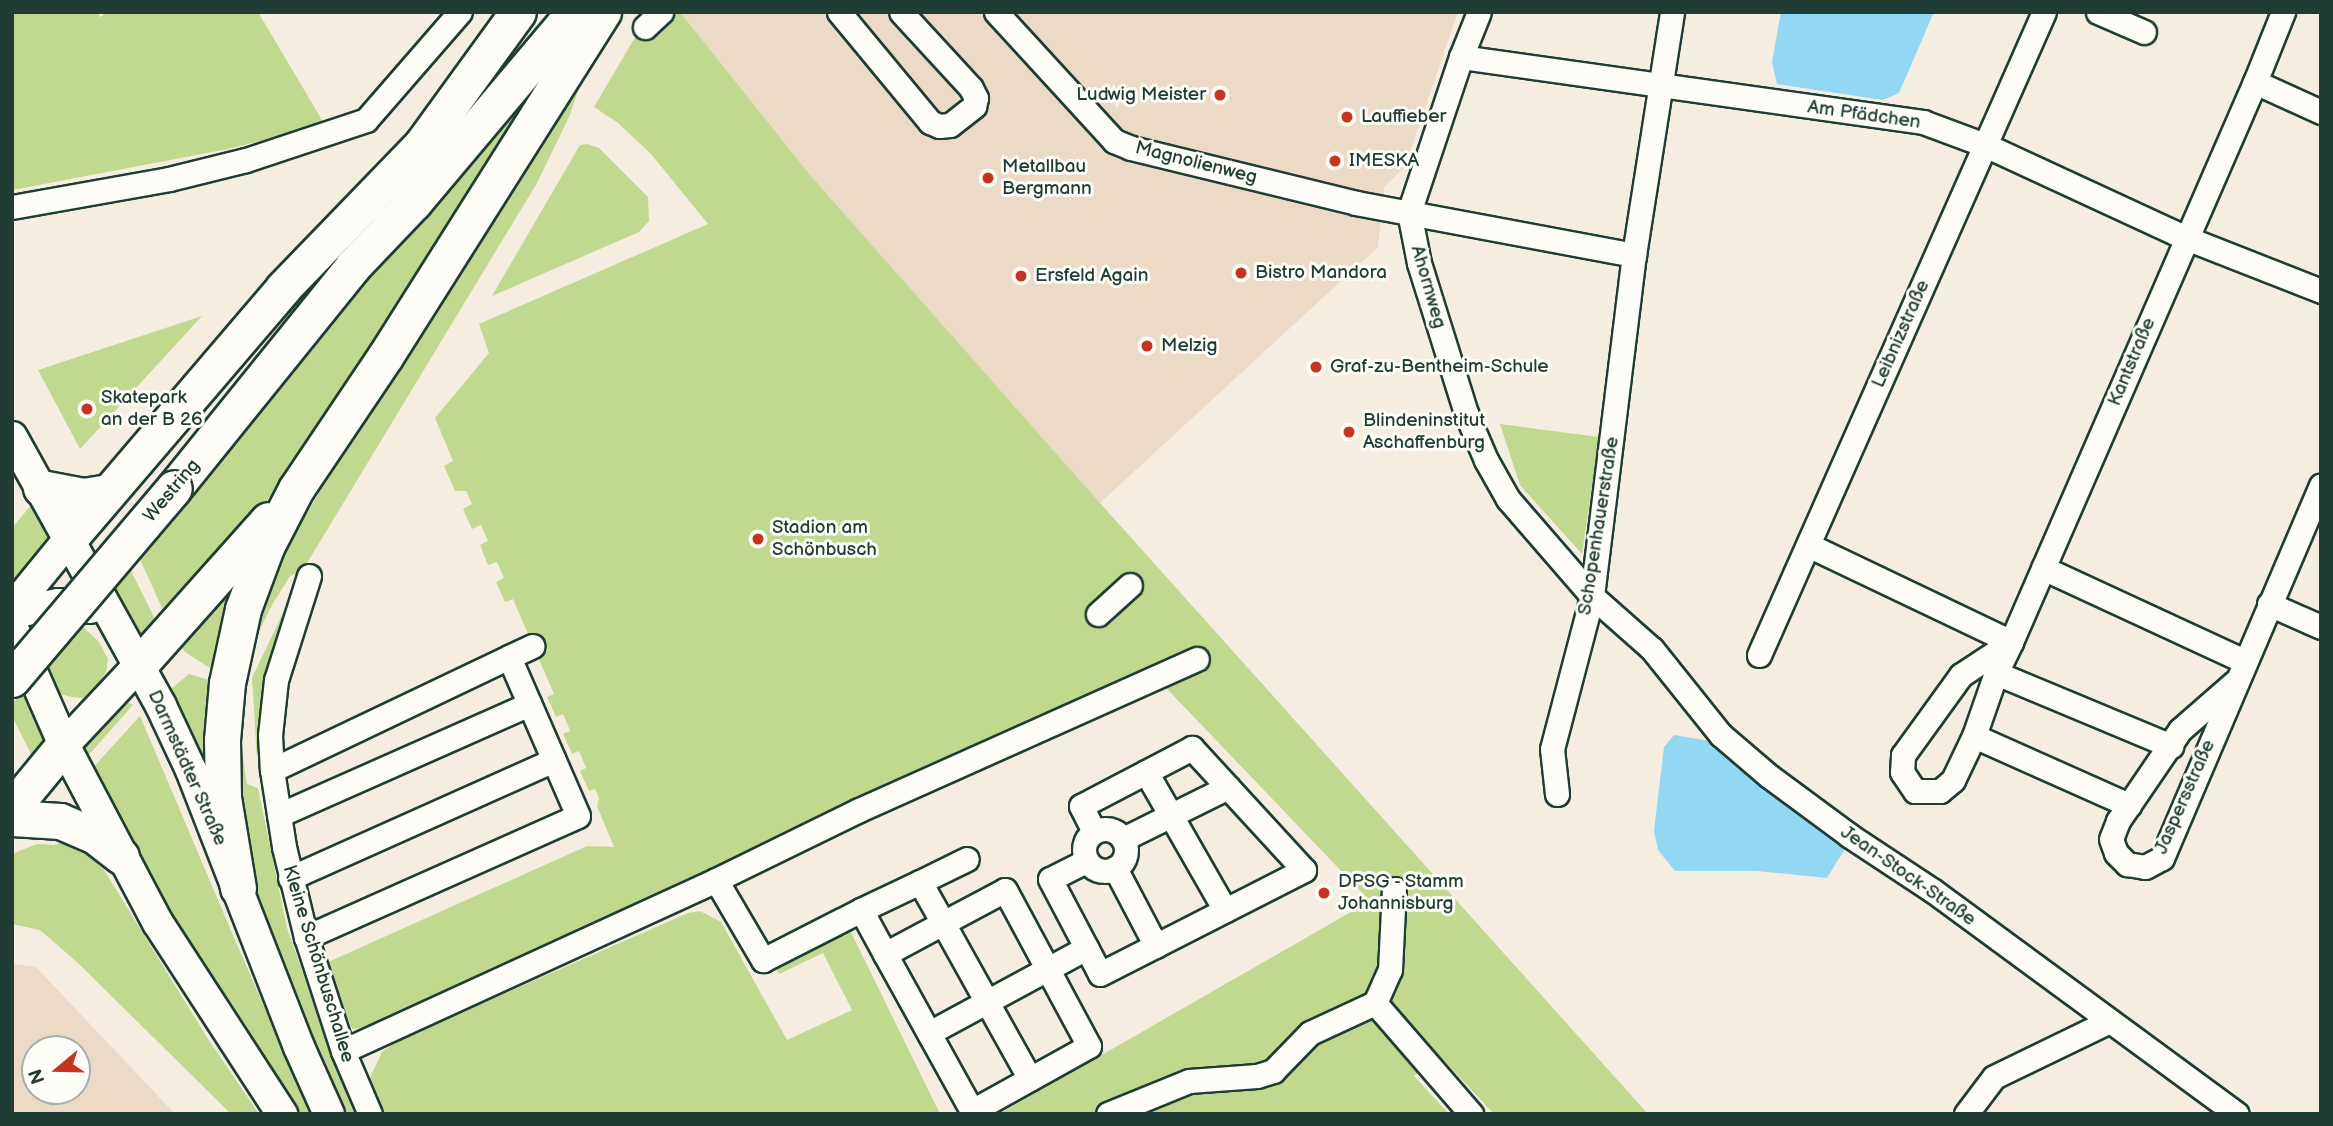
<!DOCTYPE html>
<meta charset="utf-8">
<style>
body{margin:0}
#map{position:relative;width:2333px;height:1126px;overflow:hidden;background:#f5ede0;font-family:"Balsamiq Sans",sans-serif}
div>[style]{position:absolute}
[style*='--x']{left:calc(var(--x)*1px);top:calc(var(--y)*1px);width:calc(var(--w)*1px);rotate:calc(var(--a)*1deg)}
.built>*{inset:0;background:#ebdac5}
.green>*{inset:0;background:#c1d88f}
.water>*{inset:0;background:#92d8f3}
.roads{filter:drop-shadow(2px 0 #1f3d34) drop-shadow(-2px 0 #1f3d34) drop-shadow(0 2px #1f3d34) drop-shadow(0 -2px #1f3d34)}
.minor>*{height:23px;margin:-11.5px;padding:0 11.5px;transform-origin:11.5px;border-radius:11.5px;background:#fdfcf7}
.minor>.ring{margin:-11.5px;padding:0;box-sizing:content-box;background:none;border:23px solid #fdfcf7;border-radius:50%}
.major>*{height:30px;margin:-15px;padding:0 15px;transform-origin:15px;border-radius:15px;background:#fdfcf7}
.highway>*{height:35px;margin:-17.5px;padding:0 17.5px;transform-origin:17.5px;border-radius:17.5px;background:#fdfcf7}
.bridges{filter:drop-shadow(2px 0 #1f3d34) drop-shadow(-2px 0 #1f3d34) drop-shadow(0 2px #1f3d34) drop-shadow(0 -2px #1f3d34)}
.highway-bridge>*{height:35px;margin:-17.5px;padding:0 17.5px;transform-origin:17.5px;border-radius:17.5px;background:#fdfcf7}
.dots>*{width:19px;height:19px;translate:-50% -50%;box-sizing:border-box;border:4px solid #fdfcf7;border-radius:50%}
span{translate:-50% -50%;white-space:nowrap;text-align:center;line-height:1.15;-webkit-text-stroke:6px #fdfcf7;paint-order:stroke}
.poi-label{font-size:19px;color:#1f3d34}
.right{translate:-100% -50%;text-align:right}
.left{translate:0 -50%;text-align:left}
.street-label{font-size:19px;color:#1f3d34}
.frame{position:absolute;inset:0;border:14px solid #1f3d34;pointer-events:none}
.north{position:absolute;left:21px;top:1035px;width:70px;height:70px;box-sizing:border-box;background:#fdfcf7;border:2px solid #a4b0a9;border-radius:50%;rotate:251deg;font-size:19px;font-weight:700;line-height:28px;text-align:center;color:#1f3d34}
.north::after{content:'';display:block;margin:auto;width:24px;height:32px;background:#c8321e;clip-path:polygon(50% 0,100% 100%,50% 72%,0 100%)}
</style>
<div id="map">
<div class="built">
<i style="clip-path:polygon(680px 12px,1458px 12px,1405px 167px,1384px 187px,1378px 247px,1100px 503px,810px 175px)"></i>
<i style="clip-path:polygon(evenodd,12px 964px,36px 967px,175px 1114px,12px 1114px,12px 964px,35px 1049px,77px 1049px,77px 1091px,35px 1091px,35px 1049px)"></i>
</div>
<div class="green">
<i style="clip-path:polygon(12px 12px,98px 12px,100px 17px,109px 12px,258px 12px,325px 125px,228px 149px,12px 190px)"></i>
<i style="clip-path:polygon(616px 12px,622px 12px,579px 88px,569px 117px,537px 183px,301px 573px,291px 575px,273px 603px,242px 666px,254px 611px,282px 553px)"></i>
<i style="clip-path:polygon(650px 12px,680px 12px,810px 175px,1100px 503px,1648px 1114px,1492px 1112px,1440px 1056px,1414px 1076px,1449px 1114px,999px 1114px,1370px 901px,1148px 669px,372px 1026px,352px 1029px,326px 963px,587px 846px,614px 847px,597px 806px,599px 798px,595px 789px,589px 791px,580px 771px,586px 768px,579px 751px,572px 754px,563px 734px,570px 731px,567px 723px,563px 714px,556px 717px,547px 697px,554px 694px,513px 599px,505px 602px,496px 582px,504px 578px,497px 562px,488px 565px,480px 545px,488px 541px,481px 525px,472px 529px,463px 509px,472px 504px,466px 491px,455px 491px,444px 466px,453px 461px,435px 418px,489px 353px,479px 324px,708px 224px,651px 154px,618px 123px,594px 107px)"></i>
<i style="clip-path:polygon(537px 71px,546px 80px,285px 478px,193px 593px,167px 619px,139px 557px)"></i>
<i style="clip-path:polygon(587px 144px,599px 148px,648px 197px,649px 221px,639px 232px,492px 296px,580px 145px)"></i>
<i style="clip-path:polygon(202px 316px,80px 449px,38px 370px)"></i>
<i style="clip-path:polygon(1500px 424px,1599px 437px,1582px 554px,1520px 485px)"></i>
<i style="clip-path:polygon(32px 504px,47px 533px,47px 540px,12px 585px,12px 528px)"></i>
<i style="clip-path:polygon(130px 569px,159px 627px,142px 638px,114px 589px)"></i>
<i style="clip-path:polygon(241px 573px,217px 670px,210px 668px,185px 652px,180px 645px)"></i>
<i style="clip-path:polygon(291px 596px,269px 661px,262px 695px,257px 759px,252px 678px)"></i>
<i style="clip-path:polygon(81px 625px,99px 642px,108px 659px,106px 672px,92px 693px,82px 698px,71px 697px,61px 694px,46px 668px)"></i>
<i style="clip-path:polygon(189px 674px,215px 682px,204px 765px,166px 693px)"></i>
<i style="clip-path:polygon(22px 692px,45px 743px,33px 758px,12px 716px,12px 704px)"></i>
<i style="clip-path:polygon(125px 701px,133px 705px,85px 759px,86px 745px)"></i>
<i style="clip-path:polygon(140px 716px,235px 940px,311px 1114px,289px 1114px,241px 1044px,90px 771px)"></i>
<i style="clip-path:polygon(239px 730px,246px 778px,247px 784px,258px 788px,287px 928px,323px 1030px,360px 1114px,337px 1114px,257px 900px,238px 817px)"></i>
<i style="clip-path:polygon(67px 841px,89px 854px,104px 870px,208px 1039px,259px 1114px,231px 1114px,78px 963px,40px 930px,12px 924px,12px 854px,37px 844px,54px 845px)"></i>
<i style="clip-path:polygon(700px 911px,721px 922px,787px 1040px,852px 1010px,823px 953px,779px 974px,774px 965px,849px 928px,940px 1114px,382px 1114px,369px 1080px,382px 1052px,399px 1040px,688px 913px)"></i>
</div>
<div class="water">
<i style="clip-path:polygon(1781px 12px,1934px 12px,1899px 93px,1883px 100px,1777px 84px,1772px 62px)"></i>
<i style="clip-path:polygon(1674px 735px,1710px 741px,1740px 768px,1849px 842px,1827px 878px,1757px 871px,1675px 871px,1658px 850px,1654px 831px,1664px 747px)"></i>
</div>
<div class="roads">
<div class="minor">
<i style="--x:839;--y:12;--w:143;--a:50.4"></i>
<i style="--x:930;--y:122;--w:10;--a:24"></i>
<i style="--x:939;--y:126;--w:11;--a:-5"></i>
<i style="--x:950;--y:125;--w:31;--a:-38"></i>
<i style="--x:974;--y:106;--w:8;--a:-76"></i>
<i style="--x:976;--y:98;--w:11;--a:-117"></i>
<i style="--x:971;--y:88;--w:103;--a:-132.6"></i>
<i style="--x:996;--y:12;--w:175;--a:47.5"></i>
<i style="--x:1114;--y:141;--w:18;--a:22"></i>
<i style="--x:1131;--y:148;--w:232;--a:13.7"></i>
<i style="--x:1356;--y:203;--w:283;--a:10.6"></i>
<i style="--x:1479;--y:12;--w:48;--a:111.8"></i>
<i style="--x:1461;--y:57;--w:163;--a:108.5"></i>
<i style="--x:1409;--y:212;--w:52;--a:78.9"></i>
<i style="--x:1419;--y:263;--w:157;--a:72.6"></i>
<i style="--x:1466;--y:413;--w:51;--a:66.9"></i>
<i style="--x:1486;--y:460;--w:45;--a:60.6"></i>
<i style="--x:1508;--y:499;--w:128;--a:49.1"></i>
<i style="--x:1592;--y:596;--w:80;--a:41.5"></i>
<i style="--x:1652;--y:649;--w:110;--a:51.3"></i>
<i style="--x:1721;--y:735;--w:63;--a:40.5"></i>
<i style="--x:1769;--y:776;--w:101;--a:36.5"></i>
<i style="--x:1850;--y:836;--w:98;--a:33.4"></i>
<i style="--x:1932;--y:890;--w:378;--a:36.3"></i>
<i style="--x:2098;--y:12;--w:50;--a:23.5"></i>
<i style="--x:645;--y:27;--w:22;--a:-43"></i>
<i style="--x:1461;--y:57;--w:467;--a:8"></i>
<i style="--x:1923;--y:122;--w:66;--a:20.4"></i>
<i style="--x:1985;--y:145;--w:221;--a:24.8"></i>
<i style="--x:2186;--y:238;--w:145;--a:21.4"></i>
<i style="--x:2255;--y:82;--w:72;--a:24.4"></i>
<i style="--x:12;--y:207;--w:159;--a:-10.1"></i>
<i style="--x:169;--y:179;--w:79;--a:-13.9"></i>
<i style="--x:246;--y:160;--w:126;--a:-18.4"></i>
<i style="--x:366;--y:120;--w:143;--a:-49"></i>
<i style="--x:1808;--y:545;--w:225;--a:25.5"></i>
<i style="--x:2043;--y:568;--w:221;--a:24.8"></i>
<i style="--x:309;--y:576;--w:109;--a:107.6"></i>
<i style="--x:276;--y:680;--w:55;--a:96.2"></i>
<i style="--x:270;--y:735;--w:35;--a:87"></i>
<i style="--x:272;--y:770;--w:78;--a:81.1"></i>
<i style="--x:284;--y:847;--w:93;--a:76.3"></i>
<i style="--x:306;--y:937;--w:120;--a:72"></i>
<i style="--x:343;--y:1051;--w:69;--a:66.8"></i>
<i style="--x:2269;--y:604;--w:57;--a:23.9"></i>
<i style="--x:1098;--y:614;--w:43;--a:-42.2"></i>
<i style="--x:2011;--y:642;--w:60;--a:146.6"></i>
<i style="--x:1961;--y:675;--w:99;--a:125.9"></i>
<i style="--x:1903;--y:755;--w:17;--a:93"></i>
<i style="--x:1902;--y:772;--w:23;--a:56"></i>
<i style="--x:1915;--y:791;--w:25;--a:0"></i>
<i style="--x:1940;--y:791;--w:17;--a:-40"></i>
<i style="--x:1953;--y:780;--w:49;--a:-64.5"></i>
<i style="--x:1974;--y:736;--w:67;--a:-70.8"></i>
<i style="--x:1996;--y:673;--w:34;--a:-64"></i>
<i style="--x:2011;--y:642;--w:611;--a:-66.46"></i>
<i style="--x:2255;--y:82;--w:75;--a:-68.2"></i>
<i style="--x:1759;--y:655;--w:703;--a:-66.1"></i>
<i style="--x:509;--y:657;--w:26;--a:-25"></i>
<i style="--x:1996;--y:673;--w:190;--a:22.6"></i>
<i style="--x:2235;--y:682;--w:73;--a:138.9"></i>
<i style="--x:2180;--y:730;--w:110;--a:124.3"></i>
<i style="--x:2118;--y:821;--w:19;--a:111"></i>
<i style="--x:2111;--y:839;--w:15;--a:70"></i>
<i style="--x:2116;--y:853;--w:16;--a:45"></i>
<i style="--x:2127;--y:864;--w:18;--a:9"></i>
<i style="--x:2145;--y:867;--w:19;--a:-28"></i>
<i style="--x:2162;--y:858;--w:405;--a:-66.9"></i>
<i style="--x:1974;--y:736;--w:170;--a:24"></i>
<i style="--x:272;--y:770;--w:263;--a:-25.5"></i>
<i style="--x:509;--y:657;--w:173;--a:66.5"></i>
<i style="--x:578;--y:816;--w:298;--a:156"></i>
<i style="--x:1146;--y:772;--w:159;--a:60.2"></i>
<i style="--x:1557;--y:794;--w:45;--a:-96.3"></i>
<i style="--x:1552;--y:749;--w:158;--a:-75.3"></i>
<i style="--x:1592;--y:596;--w:344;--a:-83"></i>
<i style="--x:1634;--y:255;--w:246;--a:-81.1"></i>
<i style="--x:279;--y:815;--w:274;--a:-23.9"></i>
<i class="ring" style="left:1084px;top:829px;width:19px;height:19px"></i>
<i style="--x:1123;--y:839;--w:117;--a:-26.3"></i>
<i style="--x:1086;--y:861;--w:40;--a:153.4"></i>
<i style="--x:1050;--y:879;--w:107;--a:62.2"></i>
<i style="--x:1100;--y:974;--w:229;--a:-27"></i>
<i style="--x:1304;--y:870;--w:166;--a:-132.6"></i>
<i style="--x:1192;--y:748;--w:125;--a:152.4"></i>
<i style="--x:1081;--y:806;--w:28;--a:63"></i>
<i style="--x:1115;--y:868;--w:88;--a:62.3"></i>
<i style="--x:290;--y:878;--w:289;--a:-24.1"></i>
<i style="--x:716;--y:880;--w:159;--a:-26.1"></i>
<i style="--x:859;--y:810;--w:370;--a:-24.1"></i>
<i style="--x:920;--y:882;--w:52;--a:-26.1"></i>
<i style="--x:885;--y:954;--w:66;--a:-28.1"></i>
<i style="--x:943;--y:923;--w:70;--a:-28"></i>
<i style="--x:1005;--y:890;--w:177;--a:61.7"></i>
<i style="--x:1089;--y:1046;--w:134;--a:150.9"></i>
<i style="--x:972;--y:1111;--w:179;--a:-119"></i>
<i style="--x:885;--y:954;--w:50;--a:-118.6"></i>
<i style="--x:861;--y:910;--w:65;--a:-25.4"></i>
<i style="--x:920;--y:882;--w:47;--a:60.7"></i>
<i style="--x:943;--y:923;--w:90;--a:60.9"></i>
<i style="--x:987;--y:1002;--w:88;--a:60.8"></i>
<i style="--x:1375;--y:1003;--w:147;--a:49.1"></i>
<i style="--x:929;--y:1033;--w:179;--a:-28.4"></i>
<i style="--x:343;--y:1051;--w:410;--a:-24.6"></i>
<i style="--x:716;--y:880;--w:93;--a:59.6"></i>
<i style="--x:763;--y:960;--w:110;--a:-27"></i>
<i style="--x:1108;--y:1114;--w:87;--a:-22.2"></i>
<i style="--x:1189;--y:1081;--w:68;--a:-4.2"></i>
<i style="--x:1257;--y:1076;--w:17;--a:-17"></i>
<i style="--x:1273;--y:1071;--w:53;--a:-45.8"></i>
<i style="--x:1310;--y:1033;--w:72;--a:-24.8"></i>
<i style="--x:1375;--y:1003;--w:36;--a:-66"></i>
<i style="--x:1390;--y:970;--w:81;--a:-87.2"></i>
<i style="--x:1966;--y:1114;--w:46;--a:-52.9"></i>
<i style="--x:1994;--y:1077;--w:127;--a:-25.8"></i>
</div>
<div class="major">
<i style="--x:12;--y:437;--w:308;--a:61"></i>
<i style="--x:161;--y:706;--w:71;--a:64.9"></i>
<i style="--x:191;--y:770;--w:297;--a:68.7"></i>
<i style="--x:299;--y:1047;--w:73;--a:65.9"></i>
<i style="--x:12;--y:609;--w:90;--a:-50.8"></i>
<i style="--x:12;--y:613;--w:47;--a:-11.1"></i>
<i style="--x:58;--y:604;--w:33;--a:7"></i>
<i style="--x:12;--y:626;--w:130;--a:66.4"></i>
<i style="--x:64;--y:745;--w:201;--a:62.2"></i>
<i style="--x:158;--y:923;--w:228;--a:57"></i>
<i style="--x:64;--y:745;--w:110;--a:-46.8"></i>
</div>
<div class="highway">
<i style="--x:412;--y:163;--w:21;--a:-62"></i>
<i style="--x:422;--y:144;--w:163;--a:-54"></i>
<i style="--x:41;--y:488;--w:43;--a:10.8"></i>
<i style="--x:83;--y:496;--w:24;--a:-9"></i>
<i style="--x:174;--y:488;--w:285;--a:-51.1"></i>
<i style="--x:353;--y:266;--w:88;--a:-46.4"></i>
<i style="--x:414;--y:202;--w:248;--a:-49.9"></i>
<i style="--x:69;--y:539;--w:330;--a:-49.5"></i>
<i style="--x:283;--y:288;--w:200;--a:-46"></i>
<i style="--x:139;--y:665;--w:194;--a:-48.3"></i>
<i style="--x:12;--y:808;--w:82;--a:-50.5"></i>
<i style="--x:12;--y:818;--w:48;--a:3.6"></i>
<i style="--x:60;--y:821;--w:38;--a:23"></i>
<i style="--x:95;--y:836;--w:33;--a:38"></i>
<i style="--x:238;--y:888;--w:92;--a:-99.4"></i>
<i style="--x:223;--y:797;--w:57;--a:-91"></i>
<i style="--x:222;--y:740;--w:57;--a:-85"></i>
<i style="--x:227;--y:683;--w:76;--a:-77.8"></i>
<i style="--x:243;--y:609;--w:66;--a:-69.6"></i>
<i style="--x:266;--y:547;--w:65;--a:-62.7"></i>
<i style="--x:296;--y:489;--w:161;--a:-56.1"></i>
<i style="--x:386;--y:355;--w:406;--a:-57.7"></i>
</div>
</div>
<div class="bridges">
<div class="highway-bridge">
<i style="--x:12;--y:679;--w:250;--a:-49.7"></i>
</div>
</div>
<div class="dots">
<i style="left:1220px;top:95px;background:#c8321e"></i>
<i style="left:1347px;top:117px;background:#c8321e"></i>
<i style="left:1335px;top:161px;background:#c8321e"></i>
<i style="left:988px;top:178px;background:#c8321e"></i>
<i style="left:1241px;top:273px;background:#c8321e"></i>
<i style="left:1021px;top:276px;background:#c8321e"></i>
<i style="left:1147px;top:346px;background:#c8321e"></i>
<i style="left:1316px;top:367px;background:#c8321e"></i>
<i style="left:87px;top:409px;background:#c8321e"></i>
<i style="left:1349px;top:432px;background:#c8321e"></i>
<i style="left:758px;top:539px;background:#c8321e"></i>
<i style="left:1324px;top:893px;background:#c8321e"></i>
</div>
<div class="poi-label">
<span class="right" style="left:1206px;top:95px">Ludwig Meister</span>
<span class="left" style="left:1361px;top:117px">Lauffieber</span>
<span class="left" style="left:1349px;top:161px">IMESKA</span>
<span class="left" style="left:1002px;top:178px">Metallbau<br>Bergmann</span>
<span class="left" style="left:1255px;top:273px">Bistro Mandora</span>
<span class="left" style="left:1035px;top:276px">Ersfeld Again</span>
<span class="left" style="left:1161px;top:346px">Melzig</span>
<span class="left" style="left:1330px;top:367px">Graf-zu-Bentheim-Schule</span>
<span class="left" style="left:101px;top:409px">Skatepark<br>an der B 26</span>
<span class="left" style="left:1363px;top:432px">Blindeninstitut<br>Aschaffenburg</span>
<span class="left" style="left:772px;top:539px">Stadion am<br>Schönbusch</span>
<span class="left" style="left:1338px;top:893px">DPSG - Stamm<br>Johannisburg</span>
</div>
<div class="street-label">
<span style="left:1864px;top:115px;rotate:8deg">Am Pfädchen</span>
<span style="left:1196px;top:163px;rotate:14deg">Magnolienweg</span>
<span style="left:1428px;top:287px;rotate:74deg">Ahornweg</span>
<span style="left:1901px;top:334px;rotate:-66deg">Leibnizstraße</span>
<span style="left:2132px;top:362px;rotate:-67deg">Kantstraße</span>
<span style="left:172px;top:491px;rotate:-50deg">Westring</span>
<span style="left:1599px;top:526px;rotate:-81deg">Schopenhauerstraße</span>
<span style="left:187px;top:768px;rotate:66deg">Darmstädter Straße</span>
<span style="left:2185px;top:797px;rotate:-66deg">Jaspersstraße</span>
<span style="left:1908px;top:876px;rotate:35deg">Jean-Stock-Straße</span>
<span style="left:318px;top:964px;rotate:73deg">Kleine Schönbuschallee</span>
</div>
<div class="frame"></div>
<div class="north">N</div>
</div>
